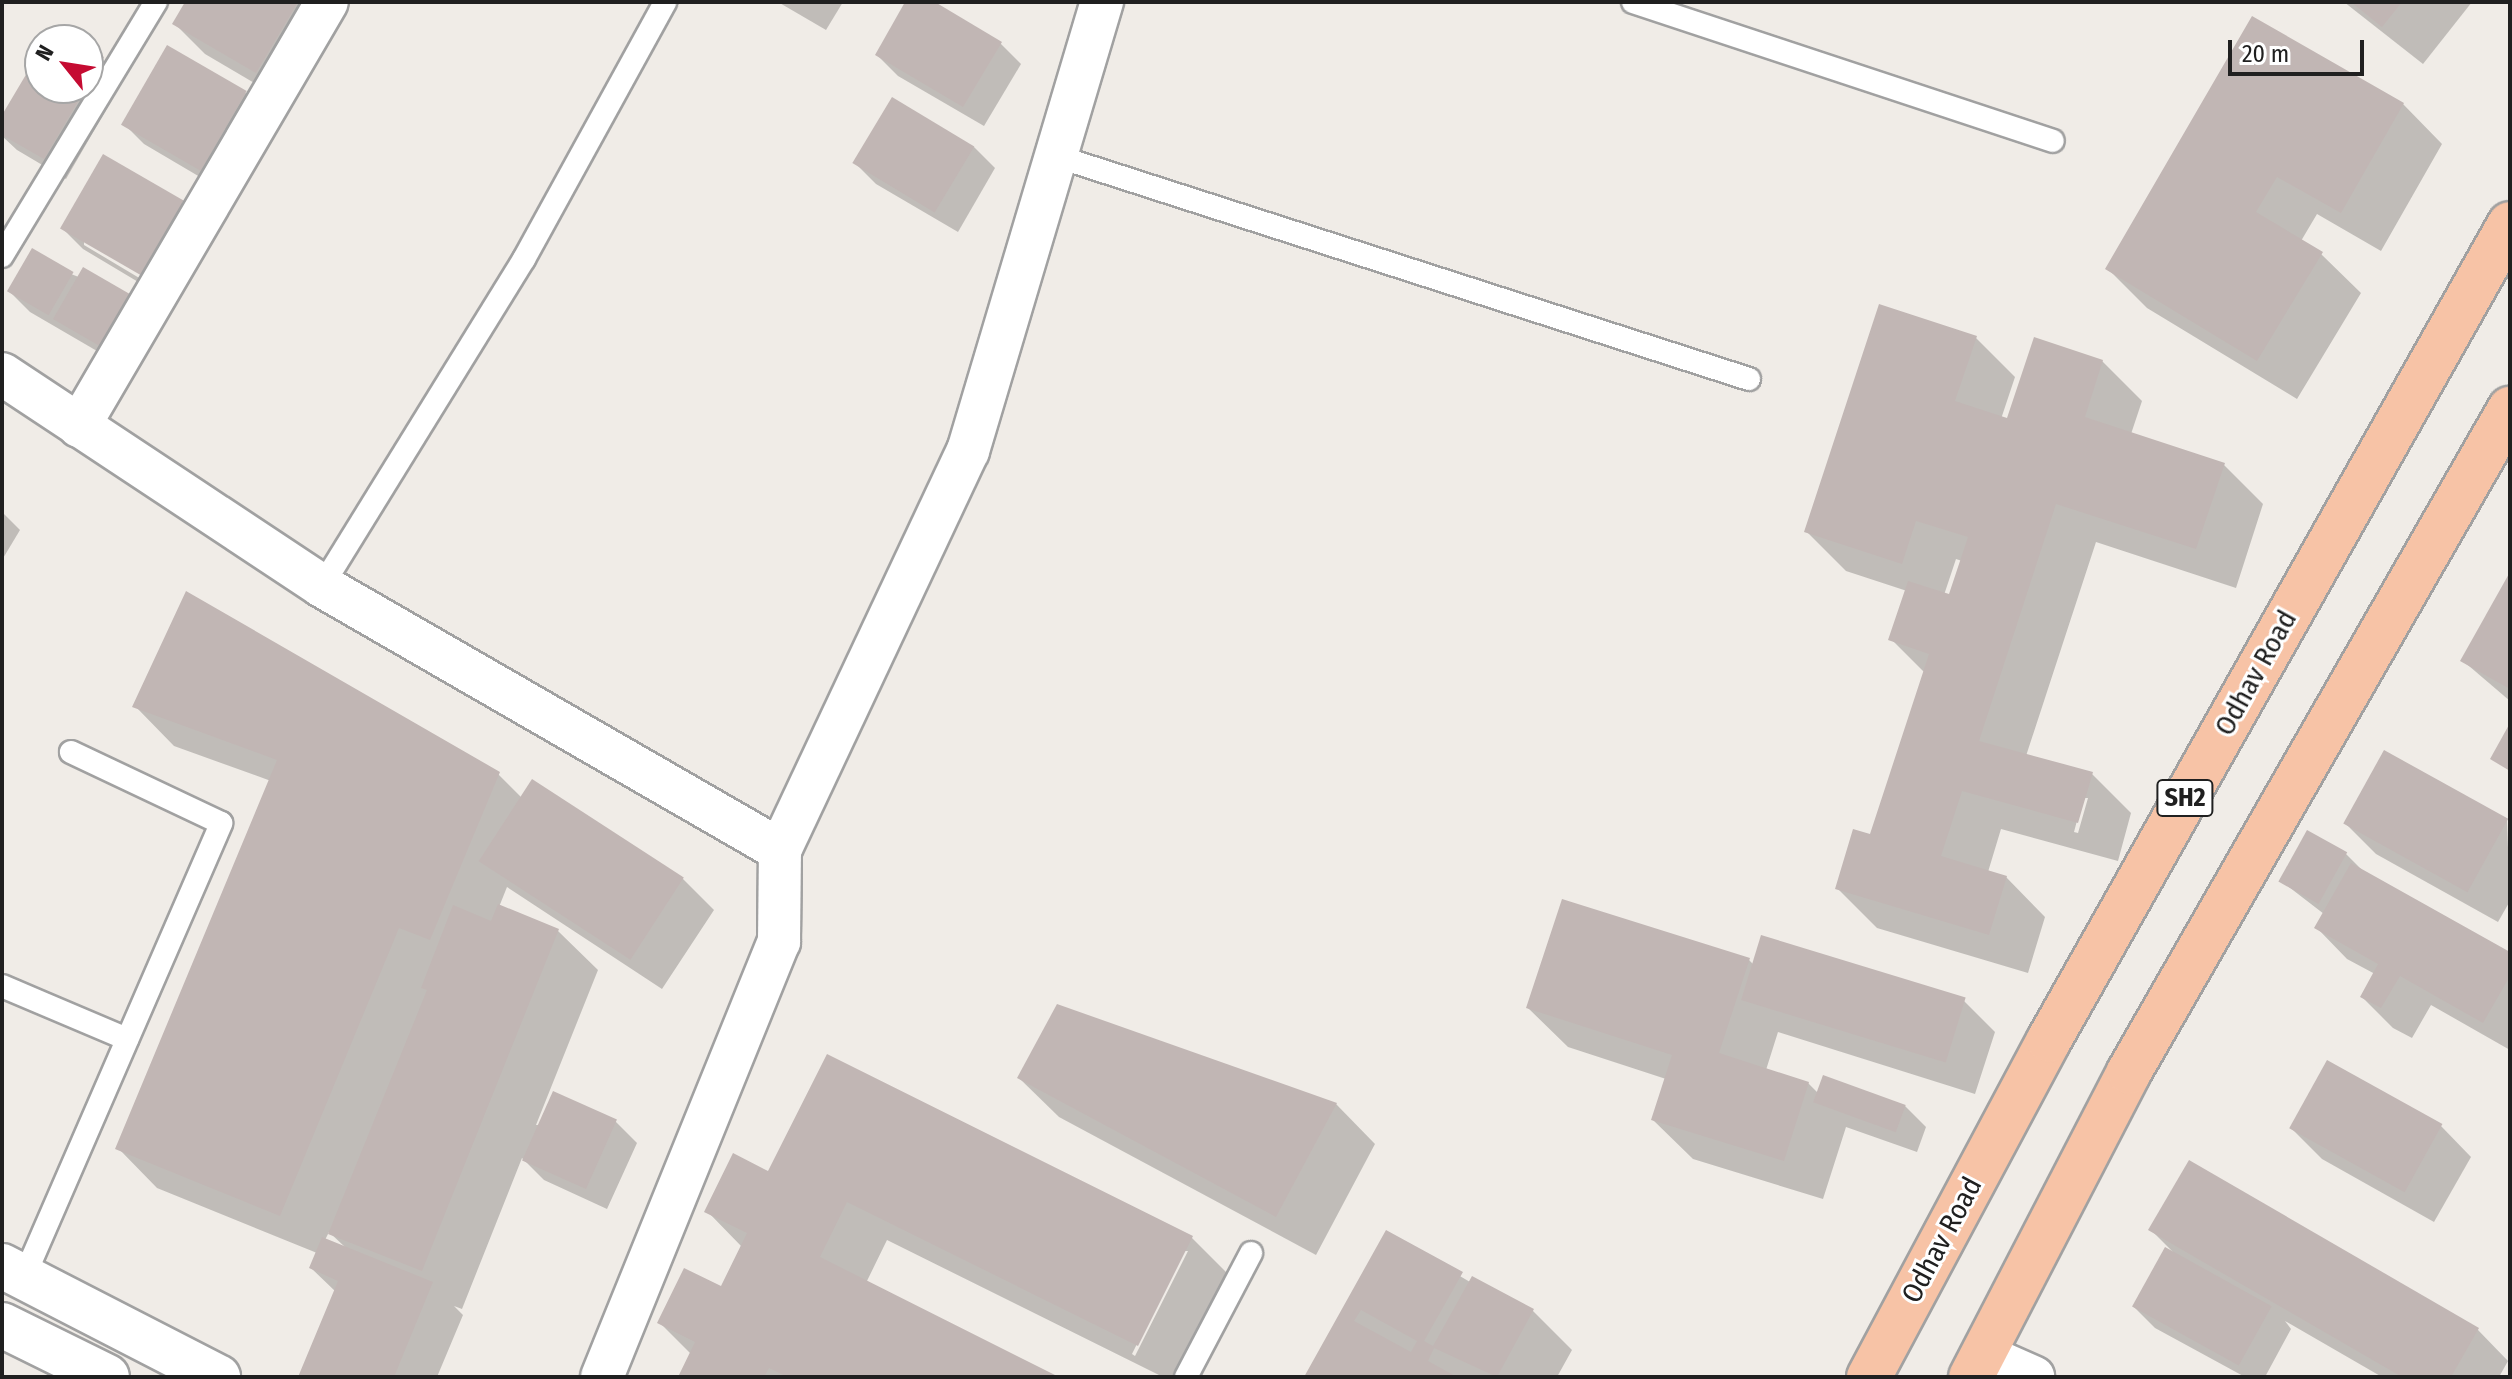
<!DOCTYPE html>
<style>
body{margin:0}
#map{position:relative;width:2512px;height:1379px;overflow:hidden;background:#f0ece7;font-family:"Fira Sans Condensed",sans-serif}
div>[style]{position:absolute}
[style*='--x']{left:calc(var(--x)*1px);top:calc(var(--y)*1px);width:calc(var(--w)*1px);rotate:calc(var(--a)*1deg)}
.shadow>*{inset:0;background:#0003}
.building>*{inset:0;background:#c1b6b4;transform-origin:0 0}
.roads{filter:drop-shadow(2px 0 #a1a1a1) drop-shadow(-2px 0 #a1a1a1) drop-shadow(0 2px #a1a1a1) drop-shadow(0 -2px #a1a1a1)}
.service>*{height:22px;margin:-11px;padding:0 11px;transform-origin:11px;border-radius:11px;background:#fff}
.minor>*{height:42px;margin:-21px;padding:0 21px;transform-origin:21px;border-radius:21px;background:#fff}
.tertiary>*{height:44px;margin:-22px;padding:0 22px;transform-origin:22px;border-radius:22px;background:#fff}
.primary>*{height:44px;margin:-22px;padding:0 22px;transform-origin:22px;border-radius:22px;background:#f7c3a6}
span{translate:-50% -50%;white-space:nowrap;text-align:center;line-height:1.15;-webkit-text-stroke:6px #fff;paint-order:stroke}
.shield-label span{padding:2px 6px;background:#fff;border:2px solid;border-radius:6px;-webkit-text-stroke-width:0}
.shield-label{font-size:26px;color:#202020;font-weight:700}
.street-label{font-size:28px;color:#202020}
.frame{position:absolute;inset:0;border:4px solid #202020;pointer-events:none}
.north{position:absolute;left:24px;top:24px;width:80px;height:80px;box-sizing:border-box;background:#fff;border:2px solid #a6a6a6;border-radius:50%;rotate:300deg;font-size:22px;font-weight:700;line-height:32px;text-align:center;color:#202020}
.north::after{content:'';display:block;margin:auto;width:28px;height:36px;background:#c50b32;clip-path:polygon(50% 0,100% 100%,50% 72%,0 100%)}
.scale{position:absolute;left:2228px;top:40px;width:136px;height:36px;box-sizing:border-box;border:4px solid #202020;border-top:0;padding-left:10px;font-size:24px;line-height:28px;white-space:nowrap;color:#202020;-webkit-text-stroke:6px #fff;paint-order:stroke}
</style>
<div id="map">
<div class="shadow">
<i style="clip-path:polygon(187px 2px,328px 2px,288px 103px,205px 54px,174px 23px)"></i>
<i style="clip-path:polygon(778px 2px,843px 2px,826px 30px)"></i>
<i style="clip-path:polygon(908px 2px,931px 2px,1000px 43px,1021px 64px,984px 126px,898px 76px,877px 55px)"></i>
<i style="clip-path:polygon(2344px 2px,2472px 2px,2423px 64px)"></i>
<i style="clip-path:polygon(88px 50px,124px 79px,66px 179px,17px 150px,2px 136px,2px 119px,40px 55px,40px 88px,88px 88px)"></i>
<i style="clip-path:polygon(246px 93px,266px 114px,222px 190px,144px 144px,123px 123px)"></i>
<i style="clip-path:polygon(2403px 104px,2442px 144px,2381px 251px,2317px 214px,2301px 241px,2321px 254px,2361px 293px,2297px 399px,2147px 308px,2108px 269px)"></i>
<i style="clip-path:polygon(974px 147px,995px 168px,958px 232px,876px 184px,855px 163px)"></i>
<i style="clip-path:polygon(evenodd,181px 202px,202px 223px,160px 295px,83px 249px,62px 228px,181px 202px,84px 240px,148px 278px,146px 282px,84px 245px,84px 240px)"></i>
<i style="clip-path:polygon(71px 274px,128px 296px,149px 317px,121px 365px,30px 312px,9px 291px)"></i>
<i style="clip-path:polygon(evenodd,1976px 338px,2015px 377px,2001px 419px,2008px 421px,2102px 361px,2142px 401px,2131px 434px,2223px 464px,2263px 504px,2236px 588px,2096px 542px,2026px 756px,2092px 774px,2131px 813px,2118px 861px,2001px 829px,1988px 872px,2006px 877px,2045px 917px,2028px 973px,1877px 928px,1837px 888px,1871px 837px,1925px 673px,1891px 639px,1907px 591px,1846px 571px,1807px 532px,1976px 338px,1956px 559px,1962px 561px,1950px 597px,1944px 595px,1956px 559px,1976px 338px,2083px 798px,2088px 798px,2078px 833px,2074px 832px,2083px 798px)"></i>
<i style="clip-path:polygon(2px 512px,20px 530px,2px 560px)"></i>
<i style="clip-path:polygon(2510px 577px,2510px 701px,2462px 660px)"></i>
<i style="clip-path:polygon(evenodd,135px 706px,498px 774px,522px 798px,532px 782px,683px 879px,714px 910px,662px 989px,507px 887px,499px 907px,558px 931px,598px 970px,536px 1125px,616px 1122px,637px 1143px,607px 1209px,544px 1180px,522px 1158px,462px 1309px,454px 1306px,463px 1315px,437px 1377px,300px 1377px,336px 1292px,311px 1268px,317px 1253px,157px 1188px,118px 1148px,271px 781px,174px 746px,135px 706px,329px 1232px,346px 1248px,325px 1240px,329px 1232px)"></i>
<i style="clip-path:polygon(2507px 821px,2510px 901px,2498px 922px,2376px 854px,2345px 823px)"></i>
<i style="clip-path:polygon(2308px 833px,2346px 854px,2365px 873px,2510px 954px,2510px 1050px,2431px 1005px,2412px 1038px,2393px 1028px,2362px 997px,2375px 974px,2347px 959px,2317px 928px,2324px 914px,2280px 880px)"></i>
<i style="clip-path:polygon(1749px 960px,1754px 965px,1964px 1001px,1995px 1032px,1975px 1094px,1778px 1032px,1766px 1070px,1808px 1083px,1819px 1094px,1905px 1106px,1926px 1127px,1917px 1152px,1846px 1127px,1823px 1199px,1693px 1159px,1653px 1120px,1666px 1079px,1568px 1047px,1528px 1008px)"></i>
<i style="clip-path:polygon(1019px 1078px,1336px 1104px,1375px 1144px,1316px 1255px,1059px 1117px)"></i>
<i style="clip-path:polygon(2441px 1126px,2471px 1157px,2434px 1222px,2322px 1159px,2291px 1128px)"></i>
<i style="clip-path:polygon(evenodd,769px 1174px,1192px 1238px,1231px 1277px,1181px 1377px,1163px 1377px,887px 1240px,866px 1283px,1055px 1377px,680px 1377px,691px 1354px,659px 1322px,722px 1288px,742px 1247px,707px 1211px,769px 1174px,1183px 1251px,1188px 1251px,1135px 1356px,1132px 1354px,1183px 1251px)"></i>
<i style="clip-path:polygon(2151px 1230px,2478px 1330px,2508px 1361px,2499px 1377px,2382px 1377px,2285px 1321px,2291px 1329px,2265px 1377px,2245px 1377px,2155px 1328px,2134px 1307px,2176px 1255px)"></i>
<i style="clip-path:polygon(1387px 1233px,1470px 1282px,1533px 1311px,1572px 1350px,1557px 1377px,1306px 1377px)"></i>
</div>
<div class="building">
<i style="clip-path:polygon(185px 2px,298px 2px,256px 73px,172px 24px)"></i>
<i style="clip-path:polygon(905px 2px,935px 2px,1002px 42px,963px 107px,875px 55px)"></i>
<i style="clip-path:polygon(2351px 2px,2402px 2px,2382px 27px)"></i>
<i style="clip-path:polygon(2252px 16px,2404px 103px,2341px 213px,2277px 177px,2256px 212px,2323px 252px,2257px 361px,2105px 269px)"></i>
<i style="clip-path:polygon(54px 27px,75px 40px,46px 40px)"></i>
<i style="left:167px;top:45px;width:92px;height:92px;rotate:30deg"></i>
<i style="clip-path:polygon(88px 48px,104px 57px,88px 84px)"></i>
<i style="clip-path:polygon(40px 51px,40px 88px,86px 88px,44px 159px,2px 135px,2px 115px)"></i>
<i style="left:892px;top:97px;width:96px;height:77px;rotate:31deg"></i>
<i style="left:103px;top:154px;width:93px;height:86px;rotate:30deg"></i>
<i style="left:32px;top:248px;width:48px;height:50px;rotate:30deg"></i>
<i style="left:83px;top:267px;width:54px;height:60px;rotate:30deg"></i>
<i style="clip-path:polygon(1879px 304px,1977px 336px,1955px 401px,2007px 418px,2034px 337px,2103px 360px,2085px 417px,2225px 463px,2196px 549px,2056px 504px,1979px 741px,2093px 772px,2078px 823px,1962px 791px,1941px 856px,2007px 876px,1989px 935px,1835px 889px,1853px 829px,1870px 834px,1929px 654px,1888px 640px,1908px 581px,1949px 594px,1968px 537px,1916px 521px,1902px 564px,1804px 532px)"></i>
<i style="clip-path:polygon(2510px 572px,2510px 689px,2460px 661px)"></i>
<i style="clip-path:polygon(186px 591px,500px 772px,430px 940px,399px 928px,280px 1216px,115px 1149px,277px 760px,132px 707px)"></i>
<i style="clip-path:polygon(2510px 723px,2510px 771px,2490px 759px)"></i>
<i style="left:2384px;top:750px;width:142px;height:84px;rotate:29deg"></i>
<i style="left:532px;top:779px;width:181px;height:98px;rotate:33deg"></i>
<i style="left:2307px;top:830px;width:46px;height:59px;rotate:29deg"></i>
<i style="clip-path:polygon(2351px 863px,2510px 952px,2510px 976px,2483px 1023px,2400px 976px,2381px 1008px,2360px 997px,2378px 964px,2314px 928px)"></i>
<i style="clip-path:polygon(1562px 899px,1750px 958px,1719px 1053px,1809px 1082px,1784px 1161px,1651px 1120px,1672px 1055px,1526px 1008px)"></i>
<i style="clip-path:polygon(498px 904px,559px 929px,422px 1271px,328px 1234px,427px 990px,421px 988px,453px 905px,491px 921px)"></i>
<i style="left:1761px;top:935px;width:214px;height:68px;rotate:17deg"></i>
<i style="clip-path:polygon(1057px 1004px,1337px 1103px,1276px 1217px,1017px 1078px)"></i>
<i style="clip-path:polygon(827px 1054px,1193px 1236px,1138px 1346px,847px 1202px,820px 1257px,1059px 1377px,787px 1377px,769px 1368px,764px 1377px,678px 1377px,695px 1342px,657px 1323px,684px 1268px,721px 1286px,747px 1233px,704px 1212px,733px 1153px,768px 1171px)"></i>
<i style="left:2327px;top:1060px;width:132px;height:78px;rotate:29deg"></i>
<i style="left:1823px;top:1075px;width:88px;height:29px;rotate:20deg"></i>
<i style="left:553px;top:1091px;width:70px;height:76px;rotate:24deg"></i>
<i style="clip-path:polygon(2189px 1160px,2479px 1328px,2451px 1377px,2402px 1377px,2148px 1230px)"></i>
<i style="clip-path:polygon(evenodd,1386px 1230px,1463px 1272px,1424px 1341px,1433px 1346px,1472px 1276px,1534px 1309px,1497px 1377px,1434px 1348px,1428px 1361px,1457px 1377px,1304px 1377px,1386px 1230px,1361px 1310px,1417px 1341px,1411px 1352px,1354px 1321px,1361px 1310px)"></i>
<i style="clip-path:polygon(322px 1237px,433px 1282px,394px 1377px,298px 1377px,338px 1281px,309px 1268px)"></i>
<i style="left:2165px;top:1247px;width:122px;height:68px;rotate:29deg"></i>
</div>
<div class="roads">
<div class="service">
<i style="--x:1633;--y:2;--w:442;--a:18.3"></i>
<i style="--x:1056;--y:156;--w:728;--a:17.84"></i>
<i style="--x:2;--y:256;--w:297;--a:-58.8"></i>
<i style="--x:322;--y:586;--w:384;--a:-58.3"></i>
<i style="--x:524;--y:259;--w:293;--a:-61.2"></i>
<i style="--x:2;--y:986;--w:136;--a:23"></i>
<i style="--x:24;--y:1277;--w:495;--a:-66.5"></i>
<i style="--x:221;--y:823;--w:166;--a:-154.7"></i>
<i style="--x:1186;--y:1377;--w:140;--a:-62.3"></i>
</div>
<div class="minor">
<i style="--x:2;--y:374;--w:384;--a:33.5"></i>
<i style="--x:322;--y:586;--w:529;--a:29.96"></i>
<i style="--x:79;--y:426;--w:491;--a:-59.7"></i>
<i style="--x:1983;--y:1355;--w:55;--a:23.7"></i>
<i style="--x:602;--y:1377;--w:470;--a:-67.9"></i>
<i style="--x:779;--y:942;--w:92;--a:-89.4"></i>
<i style="--x:780;--y:850;--w:441;--a:-64.8"></i>
<i style="--x:968;--y:451;--w:469;--a:-73.4"></i>
</div>
<div class="tertiary">
<i style="--x:2;--y:1266;--w:243;--a:27.2"></i>
<i style="--x:2;--y:1325;--w:117;--a:26.3"></i>
</div>
<div class="primary">
<i style="--x:1869;--y:1377;--w:382;--a:-61.9"></i>
<i style="--x:2049;--y:1040;--w:937;--a:-60.54"></i>
<i style="--x:1971;--y:1377;--w:343;--a:-62.6"></i>
<i style="--x:2129;--y:1072;--w:765;--a:-60.12"></i>
</div>
</div>
<div class="shield-label">
<span style="left:2185px;top:798px">SH2</span>
</div>
<div class="street-label">
<span style="left:2256px;top:673px;rotate:-61deg">Odhav Road</span>
<span style="left:1942px;top:1240px;rotate:-62deg">Odhav Road</span>
</div>
<div class="frame"></div>
<div class="north">N</div>
<div class="scale">20 m</div>
</div>
